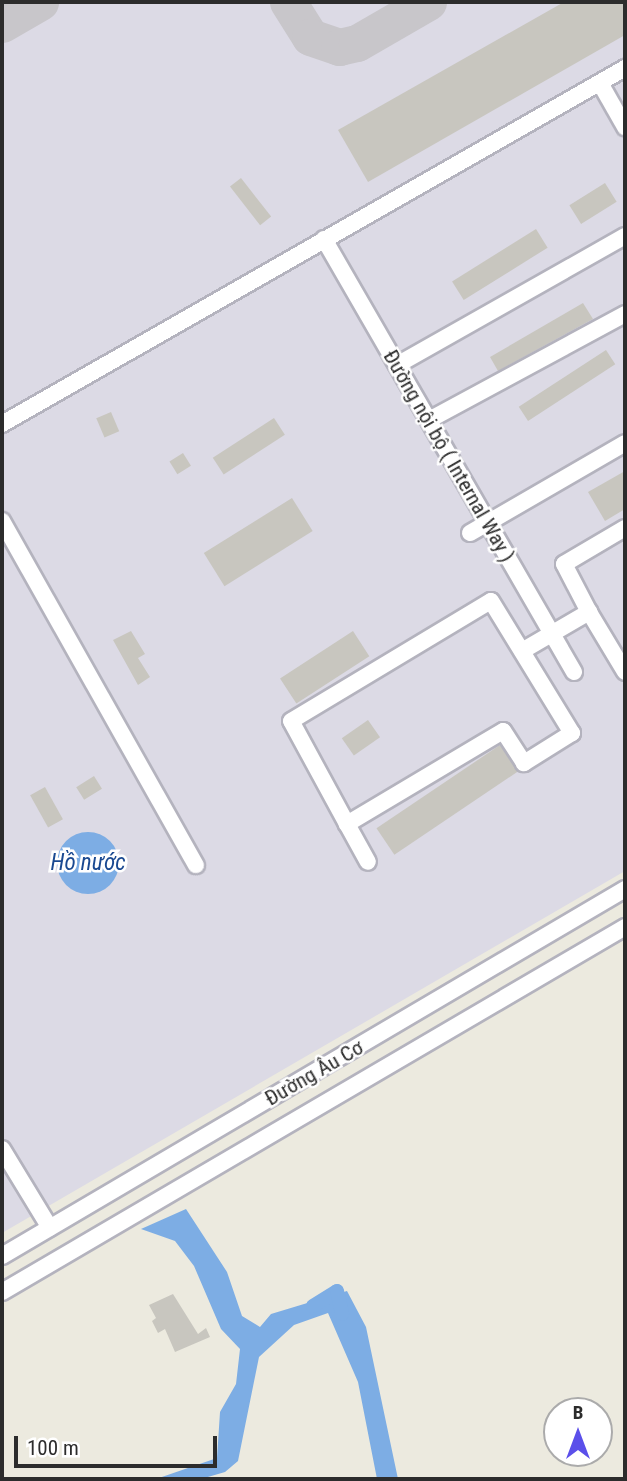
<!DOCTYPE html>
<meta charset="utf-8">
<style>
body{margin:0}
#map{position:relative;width:627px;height:1481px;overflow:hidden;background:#eceadf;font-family:"Roboto Condensed",sans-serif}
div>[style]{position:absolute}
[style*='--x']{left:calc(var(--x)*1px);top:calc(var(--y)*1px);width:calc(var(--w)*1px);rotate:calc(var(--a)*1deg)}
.airport>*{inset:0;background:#dcdae5}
.water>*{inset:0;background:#7dade4}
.round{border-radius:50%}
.canal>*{height:14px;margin:-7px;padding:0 7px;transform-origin:7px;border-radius:7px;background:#7dade4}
.taxiway>*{height:37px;margin:-18.5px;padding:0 18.5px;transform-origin:18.5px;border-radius:18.5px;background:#c8c6ca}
.building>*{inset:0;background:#c8c6bf;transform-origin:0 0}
.roads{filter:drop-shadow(2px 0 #b4b3be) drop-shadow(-2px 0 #b4b3be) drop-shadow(0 2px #b4b3be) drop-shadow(0 -2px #b4b3be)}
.minor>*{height:16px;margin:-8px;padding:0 8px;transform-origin:8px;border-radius:8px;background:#fff}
span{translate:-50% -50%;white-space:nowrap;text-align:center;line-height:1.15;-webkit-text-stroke:5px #fff;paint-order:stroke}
.street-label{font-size:21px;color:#2c2c2c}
.water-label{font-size:23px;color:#1a4991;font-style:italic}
.frame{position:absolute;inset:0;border:4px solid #2c2c2c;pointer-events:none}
.north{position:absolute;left:543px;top:1397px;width:70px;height:70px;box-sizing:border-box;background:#fff;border:2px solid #ababab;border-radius:50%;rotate:0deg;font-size:19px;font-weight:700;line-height:28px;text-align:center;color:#2c2c2c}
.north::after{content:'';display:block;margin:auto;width:24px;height:32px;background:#5b4fea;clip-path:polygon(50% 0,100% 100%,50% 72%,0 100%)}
.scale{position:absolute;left:14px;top:1436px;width:203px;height:32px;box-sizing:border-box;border:4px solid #2c2c2c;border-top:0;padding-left:9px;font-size:21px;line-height:24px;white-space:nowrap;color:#2c2c2c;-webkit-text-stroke:5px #fff;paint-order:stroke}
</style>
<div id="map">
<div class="airport">
<i style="clip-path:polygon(2px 2px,625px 2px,625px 871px,2px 1233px)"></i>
</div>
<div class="water">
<i class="round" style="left:57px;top:832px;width:62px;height:62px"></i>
<i style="clip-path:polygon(186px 1209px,227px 1272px,242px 1316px,260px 1327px,271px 1314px,347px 1291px,366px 1327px,398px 1479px,377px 1479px,358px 1382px,328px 1313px,294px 1325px,259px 1357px,238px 1461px,225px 1472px,201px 1479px,156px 1479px,217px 1458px,220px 1412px,236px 1384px,240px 1349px,221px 1329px,194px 1266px,175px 1241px,141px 1229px)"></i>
</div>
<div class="canal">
<i style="--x:313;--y:1306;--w:28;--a:-32"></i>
<i style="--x:337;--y:1291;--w:23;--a:77"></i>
</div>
<div class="taxiway">
<i style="--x:288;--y:2;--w:41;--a:57.8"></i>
<i style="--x:310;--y:37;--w:31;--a:19"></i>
<i style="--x:339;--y:47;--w:18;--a:-13"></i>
<i style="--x:357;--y:43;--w:82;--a:-30"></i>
<i style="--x:2;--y:24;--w:44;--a:-30.1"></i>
</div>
<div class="building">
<i style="clip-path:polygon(564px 2px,625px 2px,625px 35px,368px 182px,338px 130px)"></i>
<i style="left:241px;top:178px;width:49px;height:14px;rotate:52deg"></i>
<i style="left:605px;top:183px;width:22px;height:42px;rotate:58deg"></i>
<i style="left:536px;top:229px;width:22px;height:99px;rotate:58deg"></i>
<i style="clip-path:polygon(583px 303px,593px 319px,498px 371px,490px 357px)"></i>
<i style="left:606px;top:350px;width:17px;height:104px;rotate:57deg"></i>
<i style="left:111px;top:412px;width:21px;height:16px;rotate:67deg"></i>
<i style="left:274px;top:418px;width:20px;height:73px;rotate:57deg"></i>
<i style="left:183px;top:453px;width:15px;height:16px;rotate:58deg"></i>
<i style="clip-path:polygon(625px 471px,625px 509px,605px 521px,588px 492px)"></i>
<i style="left:292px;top:498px;width:39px;height:104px;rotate:58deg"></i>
<i style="clip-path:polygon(131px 631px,145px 654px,138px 658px,150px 677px,138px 685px,113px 640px)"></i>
<i style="left:353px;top:631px;width:30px;height:87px;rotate:57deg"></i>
<i style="left:368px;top:720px;width:21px;height:32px;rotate:55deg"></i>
<i style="left:500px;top:745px;width:32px;height:149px;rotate:56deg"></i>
<i style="left:94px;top:776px;width:15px;height:21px;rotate:58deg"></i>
<i style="left:45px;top:787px;width:37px;height:17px;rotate:61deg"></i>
<i style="clip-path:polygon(173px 1294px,198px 1334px,206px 1328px,210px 1337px,175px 1352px,165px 1329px,158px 1333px,152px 1321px,156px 1318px,149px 1305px)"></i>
</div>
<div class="roads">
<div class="minor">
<i style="--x:600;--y:83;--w:51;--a:60.4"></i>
<i style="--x:324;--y:239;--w:500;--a:60"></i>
<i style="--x:397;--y:365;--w:262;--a:-29.5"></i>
<i style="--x:429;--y:420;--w:223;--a:-28.4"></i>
<i style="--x:2;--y:424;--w:718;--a:-29.74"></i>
<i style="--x:2;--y:521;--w:395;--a:60.6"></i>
<i style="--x:470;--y:533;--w:179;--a:-30.1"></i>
<i style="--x:491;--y:601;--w:155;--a:58.5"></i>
<i style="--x:572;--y:733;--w:57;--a:148"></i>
<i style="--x:524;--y:763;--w:38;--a:-123"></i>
<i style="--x:503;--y:731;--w:182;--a:149.2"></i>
<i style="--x:347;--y:824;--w:117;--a:-118.5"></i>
<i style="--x:291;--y:721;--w:233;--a:-31"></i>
<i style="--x:589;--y:612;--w:54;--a:-117.5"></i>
<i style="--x:564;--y:564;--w:71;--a:-30.5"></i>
<i style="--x:522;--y:651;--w:78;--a:-30.2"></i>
<i style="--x:589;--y:612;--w:70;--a:59"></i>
<i style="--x:347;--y:824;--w:43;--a:61.1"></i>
<i style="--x:2;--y:1149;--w:92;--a:58.7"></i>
<i style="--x:2;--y:1256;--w:723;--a:-30.5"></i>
<i style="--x:2;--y:1292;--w:722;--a:-30.36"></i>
</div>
</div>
<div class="street-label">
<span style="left:449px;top:456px;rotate:60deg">Đường nội bộ ( Internal Way )</span>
<span style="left:314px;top:1073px;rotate:-30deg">Đường Âu Cơ</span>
</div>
<div class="water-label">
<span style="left:88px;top:863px">Hồ nước</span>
</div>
<div class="frame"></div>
<div class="north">B</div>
<div class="scale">100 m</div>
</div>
